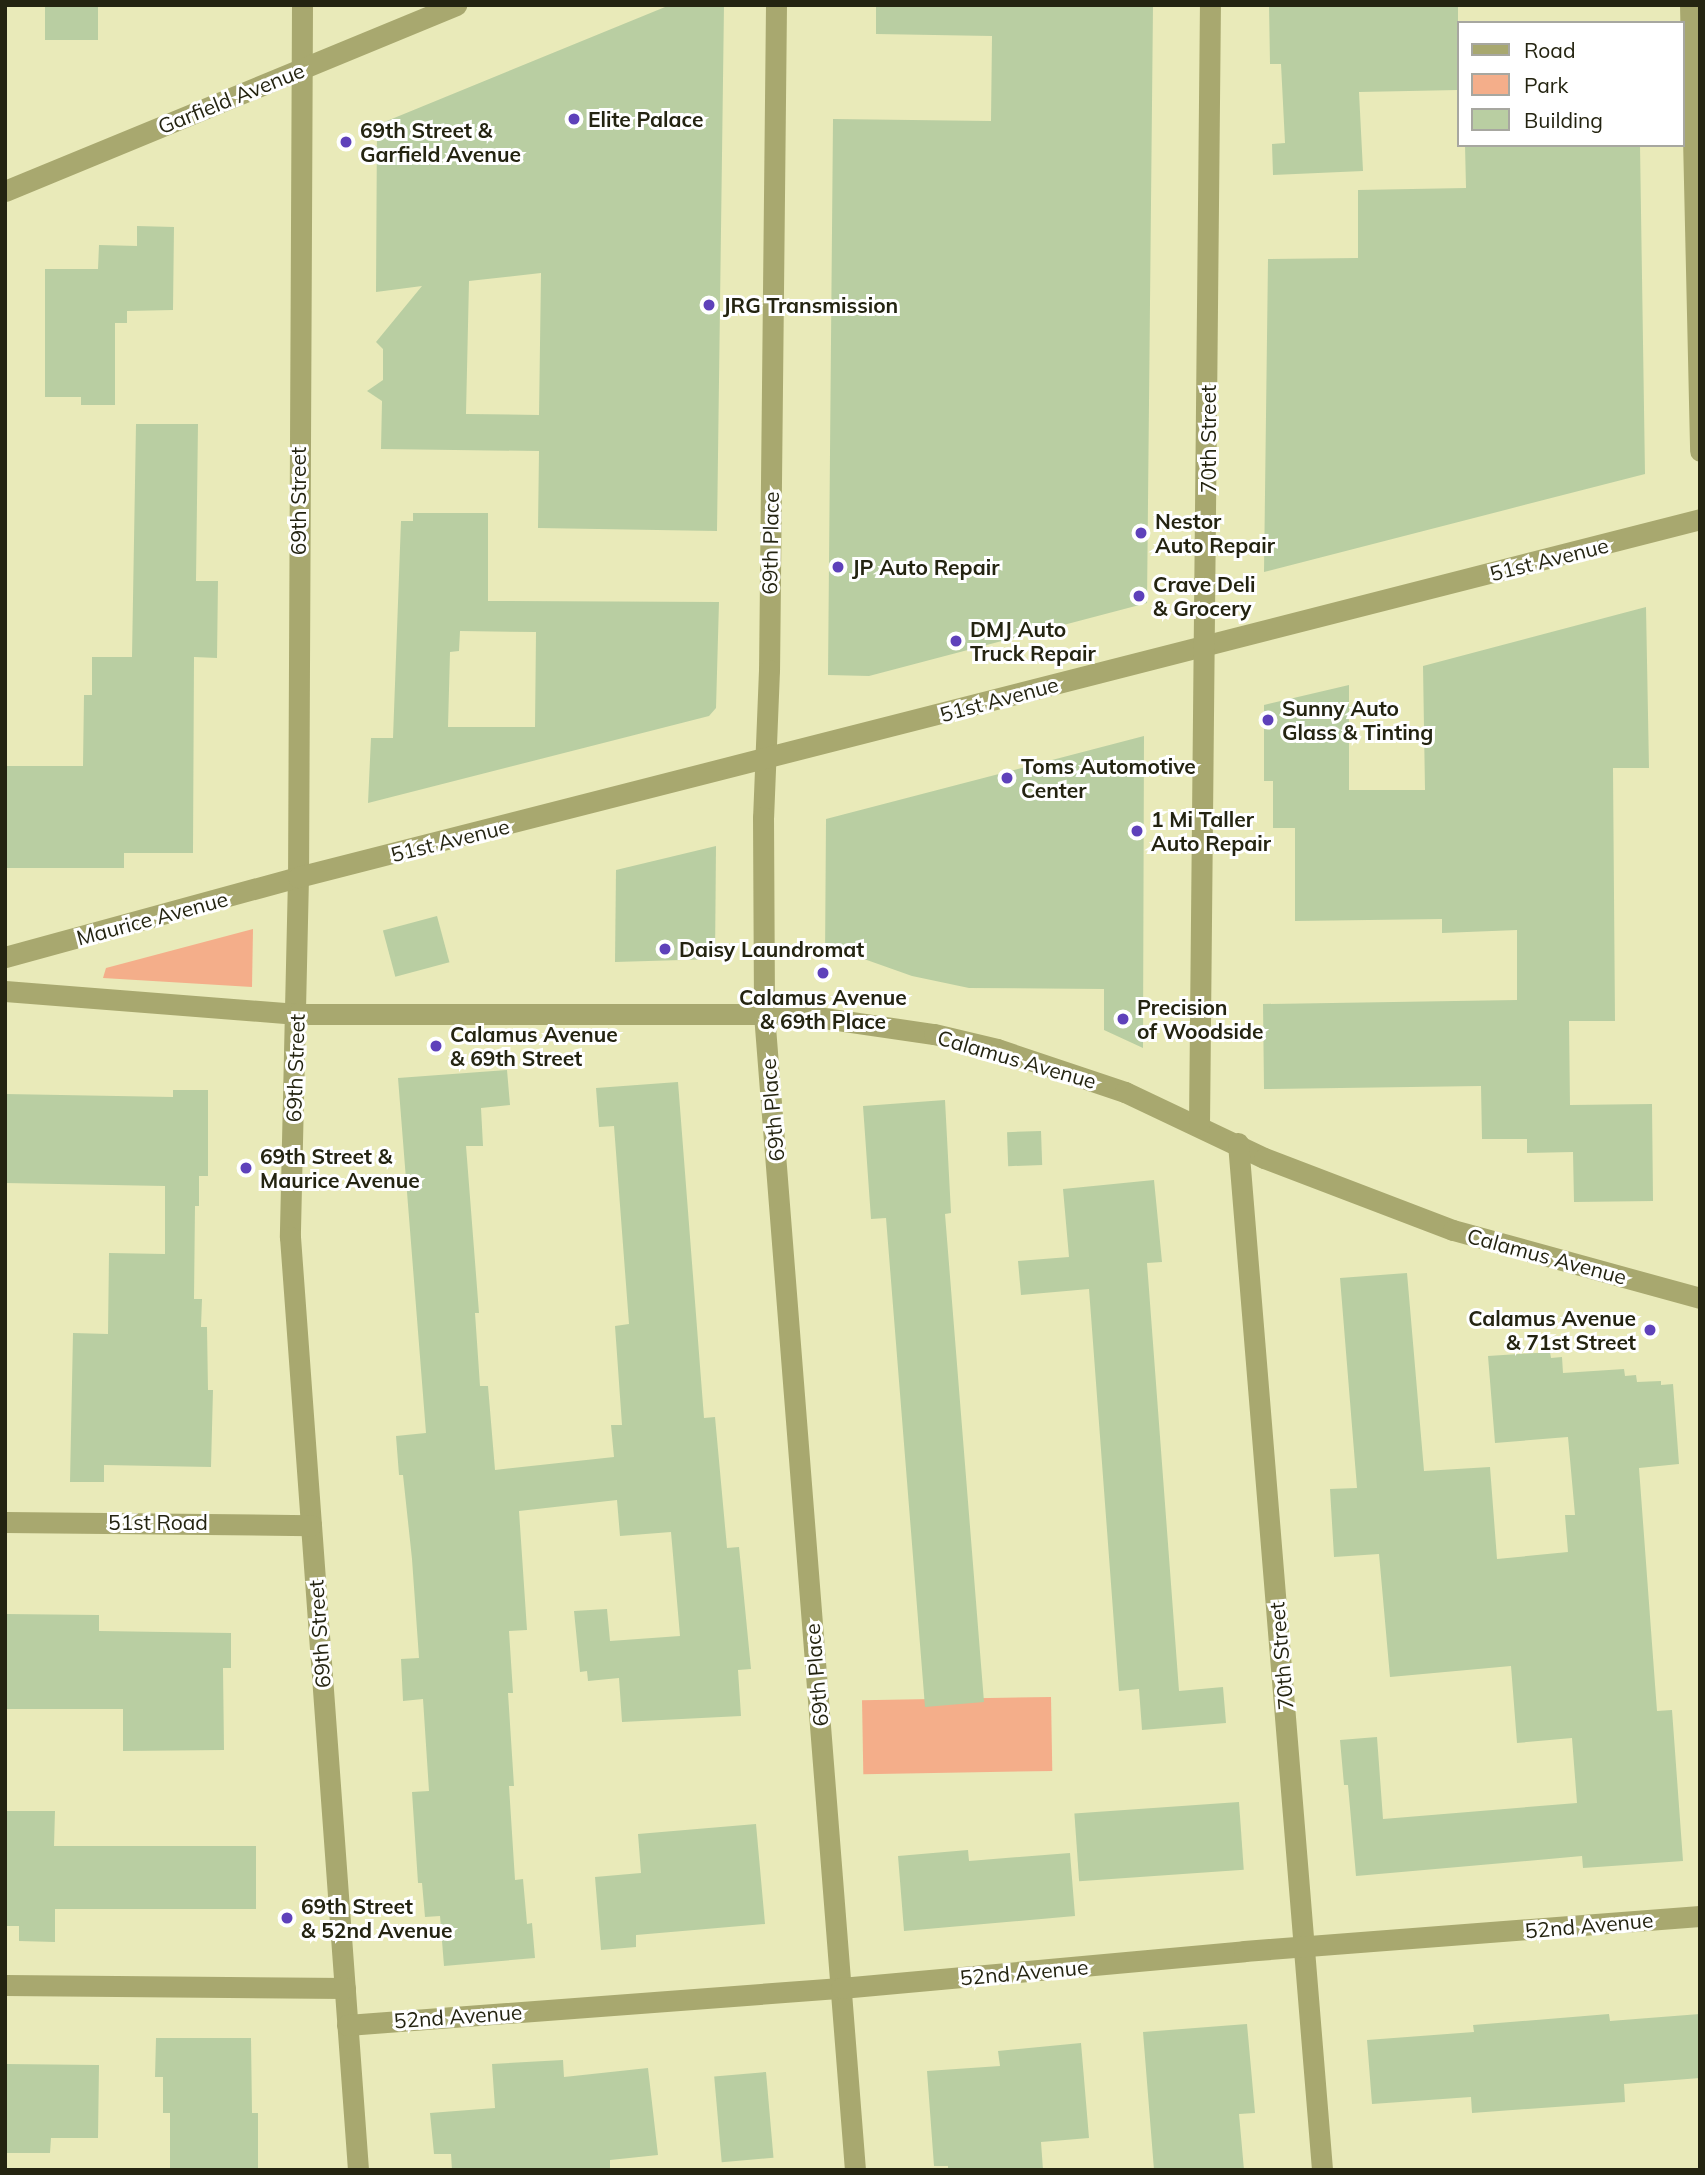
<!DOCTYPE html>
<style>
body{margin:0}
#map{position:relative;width:1705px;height:2175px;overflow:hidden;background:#e9eab9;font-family:Mulish,sans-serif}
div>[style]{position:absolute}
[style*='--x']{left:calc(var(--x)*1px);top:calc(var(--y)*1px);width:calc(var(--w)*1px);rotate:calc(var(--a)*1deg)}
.green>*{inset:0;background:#f4ae8a;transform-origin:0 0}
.building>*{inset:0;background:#b9cea2;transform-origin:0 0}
.minor>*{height:21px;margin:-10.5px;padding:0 10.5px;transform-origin:10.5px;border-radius:10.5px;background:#a8a86f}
.dots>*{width:19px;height:19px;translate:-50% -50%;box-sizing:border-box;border:4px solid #fff;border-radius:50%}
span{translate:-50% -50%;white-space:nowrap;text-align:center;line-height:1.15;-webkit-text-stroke:6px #fff;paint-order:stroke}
.street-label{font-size:21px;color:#242411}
.poi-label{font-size:21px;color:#242411;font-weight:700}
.left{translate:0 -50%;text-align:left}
.right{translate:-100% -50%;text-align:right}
.frame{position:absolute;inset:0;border:7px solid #242411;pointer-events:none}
.legend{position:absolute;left:1457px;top:21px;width:228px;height:126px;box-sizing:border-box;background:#fff;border:2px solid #a7a7a0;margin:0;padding:9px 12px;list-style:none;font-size:21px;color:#242411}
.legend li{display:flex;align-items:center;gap:14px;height:35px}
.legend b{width:35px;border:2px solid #a7a7a0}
</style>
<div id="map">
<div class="green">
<i style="clip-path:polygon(253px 929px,252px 987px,103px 978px,106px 968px)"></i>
<i style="left:1051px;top:1697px;width:74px;height:189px;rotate:89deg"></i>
</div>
<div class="building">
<i style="left:45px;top:5px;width:53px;height:35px"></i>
<i style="clip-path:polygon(evenodd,670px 5px,724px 5px,717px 531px,538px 528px,539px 451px,381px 449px,382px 401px,367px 391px,383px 380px,383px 349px,376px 342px,422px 286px,376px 292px,377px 125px,670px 5px,541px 273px,539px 415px,466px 414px,469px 281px,541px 273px)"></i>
<i style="clip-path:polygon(876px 5px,1153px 5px,1147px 603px,869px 676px,828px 675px,833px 119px,991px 121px,992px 36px,876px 34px)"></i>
<i style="clip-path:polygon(1269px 5px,1458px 5px,1458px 90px,1359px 92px,1363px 171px,1273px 175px,1272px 144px,1285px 143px,1281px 64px,1270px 64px)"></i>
<i style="clip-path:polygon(1465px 145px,1640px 145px,1645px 474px,1264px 572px,1268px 259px,1358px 258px,1358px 190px,1466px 188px)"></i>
<i style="clip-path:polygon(137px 226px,174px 227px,173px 310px,127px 311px,127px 323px,115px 323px,115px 405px,81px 405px,81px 397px,45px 397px,45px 269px,98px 269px,99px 245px,137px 246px)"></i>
<i style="clip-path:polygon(136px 424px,198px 424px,196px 581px,218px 581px,217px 658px,194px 657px,193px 853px,124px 853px,124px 868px,5px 868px,5px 766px,83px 766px,84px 695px,92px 695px,92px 657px,132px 657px)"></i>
<i style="clip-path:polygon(evenodd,413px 513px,488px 513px,488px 601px,719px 602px,716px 708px,709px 716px,368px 803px,371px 738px,393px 738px,401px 521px,413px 521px,413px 513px,460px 631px,536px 632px,535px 727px,448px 727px,450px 652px,459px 651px,460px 631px)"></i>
<i style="clip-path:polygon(1646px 607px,1649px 768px,1613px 768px,1615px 1021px,1569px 1021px,1570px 1105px,1652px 1104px,1653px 1201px,1574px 1202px,1573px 1152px,1527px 1153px,1527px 1139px,1482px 1139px,1481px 1086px,1264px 1089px,1263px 1004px,1517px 1000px,1517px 930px,1442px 933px,1442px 919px,1295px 921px,1295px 828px,1273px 828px,1273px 781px,1264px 781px,1264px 705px,1349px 685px,1349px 790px,1425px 790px,1423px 666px)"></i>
<i style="clip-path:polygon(1144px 736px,1143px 1048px,1104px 1030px,1104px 989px,969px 988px,912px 976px,864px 959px,825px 959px,826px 819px)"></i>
<i style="clip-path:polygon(716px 846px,715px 959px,615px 962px,616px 870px)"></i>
<i style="left:437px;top:916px;width:48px;height:56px;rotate:75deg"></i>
<i style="clip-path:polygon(507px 1070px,510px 1105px,481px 1108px,483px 1146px,466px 1146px,479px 1313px,475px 1313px,480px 1386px,488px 1386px,495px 1470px,614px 1457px,611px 1425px,622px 1425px,615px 1326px,629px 1324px,614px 1126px,599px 1127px,596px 1088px,678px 1082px,704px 1418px,715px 1417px,727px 1548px,739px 1547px,751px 1669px,738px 1670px,741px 1716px,622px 1722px,619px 1678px,588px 1681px,587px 1671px,580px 1672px,574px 1611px,607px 1609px,610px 1641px,680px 1636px,671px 1532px,620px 1536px,617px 1500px,519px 1511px,527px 1630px,509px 1631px,513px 1693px,508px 1693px,514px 1786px,509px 1786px,515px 1880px,523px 1879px,527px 1924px,532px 1923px,535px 1958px,444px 1966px,440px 1916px,425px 1917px,422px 1883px,418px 1883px,412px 1792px,429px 1791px,423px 1699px,403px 1701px,401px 1659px,419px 1658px,412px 1559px,403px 1475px,399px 1475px,396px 1436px,426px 1433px,398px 1078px)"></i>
<i style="clip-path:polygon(173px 1090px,208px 1090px,208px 1176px,199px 1176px,199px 1206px,195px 1206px,194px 1299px,202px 1299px,201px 1327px,207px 1327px,208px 1390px,213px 1390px,211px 1467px,104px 1465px,104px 1482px,70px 1482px,73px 1333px,108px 1334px,109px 1253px,165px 1254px,165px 1186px,5px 1183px,5px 1094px,173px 1097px)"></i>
<i style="clip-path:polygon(945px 1100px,951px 1213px,945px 1214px,984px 1702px,925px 1707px,886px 1218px,871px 1219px,863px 1106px)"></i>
<i style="left:1041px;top:1131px;width:34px;height:34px;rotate:88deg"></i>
<i style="clip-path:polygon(1154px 1180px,1162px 1262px,1147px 1263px,1179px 1691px,1223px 1687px,1226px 1723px,1142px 1730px,1139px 1689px,1119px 1691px,1089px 1289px,1021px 1295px,1018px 1261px,1069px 1257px,1063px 1189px)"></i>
<i style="clip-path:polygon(1407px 1273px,1424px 1471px,1490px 1467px,1497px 1559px,1568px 1552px,1565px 1515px,1575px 1515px,1568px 1437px,1495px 1443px,1488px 1356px,1550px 1352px,1551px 1358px,1562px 1357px,1563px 1373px,1624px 1369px,1625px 1376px,1636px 1375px,1637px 1382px,1661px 1381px,1661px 1385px,1673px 1384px,1679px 1464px,1639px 1468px,1657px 1711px,1672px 1710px,1683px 1861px,1583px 1868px,1582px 1856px,1356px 1876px,1348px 1785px,1344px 1785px,1340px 1740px,1377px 1737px,1383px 1819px,1577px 1803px,1572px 1738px,1517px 1743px,1511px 1666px,1390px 1677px,1379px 1554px,1334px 1557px,1330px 1489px,1357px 1488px,1340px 1278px)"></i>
<i style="clip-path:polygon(5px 1614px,99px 1615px,99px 1631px,231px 1633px,231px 1668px,223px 1668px,224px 1750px,123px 1751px,123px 1709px,5px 1709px)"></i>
<i style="left:1239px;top:1802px;width:68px;height:165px;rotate:86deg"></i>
<i style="clip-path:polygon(5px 1811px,55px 1811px,54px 1846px,256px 1846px,256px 1909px,55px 1909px,55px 1942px,19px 1941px,19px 1926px,5px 1926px)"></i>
<i style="clip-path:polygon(756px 1824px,765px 1924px,636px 1935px,636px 1947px,601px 1950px,595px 1877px,641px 1873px,638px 1834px)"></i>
<i style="clip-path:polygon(968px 1850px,969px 1861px,1070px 1853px,1075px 1916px,904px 1931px,898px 1856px)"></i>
<i style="clip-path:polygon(1609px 2014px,1610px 2021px,1700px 2014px,1700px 2078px,1624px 2084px,1625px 2102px,1472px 2113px,1471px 2097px,1372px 2104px,1367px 2040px,1474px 2032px,1473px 2025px)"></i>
<i style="clip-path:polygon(1247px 2024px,1255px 2113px,1239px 2114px,1244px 2170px,1154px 2170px,1143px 2032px)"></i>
<i style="clip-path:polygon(156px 2038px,251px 2038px,252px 2113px,258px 2113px,258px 2170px,170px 2170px,170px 2113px,163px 2113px,163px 2077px,155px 2077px)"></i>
<i style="clip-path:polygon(1081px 2043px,1089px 2138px,1041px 2142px,1043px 2170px,948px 2170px,948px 2166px,934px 2166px,927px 2071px,1000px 2066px,998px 2051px)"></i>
<i style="clip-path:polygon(563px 2060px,564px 2077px,648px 2068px,658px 2155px,610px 2160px,610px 2170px,452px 2170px,451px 2154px,434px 2154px,430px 2113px,495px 2108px,492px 2064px)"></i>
<i style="clip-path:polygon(5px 2064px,99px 2065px,98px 2138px,51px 2138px,50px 2153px,5px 2153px)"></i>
<i style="left:766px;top:2072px;width:86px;height:52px;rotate:85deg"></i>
</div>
<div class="minor">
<i style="--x:302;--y:5;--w:872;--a:90.26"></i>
<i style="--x:298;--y:877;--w:360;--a:91.3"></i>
<i style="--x:290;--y:1237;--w:935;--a:85.83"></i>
<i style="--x:776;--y:5;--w:665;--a:90.6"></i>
<i style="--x:769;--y:670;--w:147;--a:92.3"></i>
<i style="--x:763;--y:817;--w:197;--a:89.7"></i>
<i style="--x:764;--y:1014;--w:1160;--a:85.5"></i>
<i style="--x:1690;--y:5;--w:446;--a:88.7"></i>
<i style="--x:5;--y:191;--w:488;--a:-22.4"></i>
<i style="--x:5;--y:957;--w:304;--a:-15.3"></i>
<i style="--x:298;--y:877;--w:1447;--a:-14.32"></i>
<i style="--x:5;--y:991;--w:293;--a:4.5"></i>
<i style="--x:297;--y:1014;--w:467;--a:0"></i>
<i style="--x:764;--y:1014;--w:53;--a:3.2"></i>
<i style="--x:817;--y:1017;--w:118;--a:8.3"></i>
<i style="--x:934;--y:1034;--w:65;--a:13.4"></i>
<i style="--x:997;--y:1049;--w:135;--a:18.6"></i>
<i style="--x:1125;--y:1092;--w:154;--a:25.4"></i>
<i style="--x:1264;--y:1158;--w:202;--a:20.9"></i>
<i style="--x:1453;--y:1230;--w:256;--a:15.4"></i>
<i style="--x:1199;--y:1125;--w:1120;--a:-89.44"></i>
<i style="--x:1238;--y:1143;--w:1030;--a:85.32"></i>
<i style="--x:5;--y:1522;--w:306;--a:0.6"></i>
<i style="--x:5;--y:1985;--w:340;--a:0.5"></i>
<i style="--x:347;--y:2025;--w:495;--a:-4.3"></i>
<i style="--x:841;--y:1988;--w:405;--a:-5.2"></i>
<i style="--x:1244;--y:1951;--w:457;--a:-4.4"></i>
</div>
<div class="dots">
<i style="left:574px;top:119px;background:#5e41ba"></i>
<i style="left:346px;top:142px;background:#5e41ba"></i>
<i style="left:709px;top:305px;background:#5e41ba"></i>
<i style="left:1141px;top:533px;background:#5e41ba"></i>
<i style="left:838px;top:567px;background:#5e41ba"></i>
<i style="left:1139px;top:596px;background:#5e41ba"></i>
<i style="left:956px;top:641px;background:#5e41ba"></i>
<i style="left:1268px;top:720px;background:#5e41ba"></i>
<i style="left:1007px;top:778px;background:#5e41ba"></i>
<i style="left:1137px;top:831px;background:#5e41ba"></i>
<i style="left:665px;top:949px;background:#5e41ba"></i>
<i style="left:823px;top:973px;background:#5e41ba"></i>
<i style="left:1123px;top:1019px;background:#5e41ba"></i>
<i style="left:436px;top:1046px;background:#5e41ba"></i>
<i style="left:246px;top:1168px;background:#5e41ba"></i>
<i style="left:1650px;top:1330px;background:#5e41ba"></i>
<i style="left:287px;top:1918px;background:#5e41ba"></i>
</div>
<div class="street-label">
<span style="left:231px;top:98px;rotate:-22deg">Garfield Avenue</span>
<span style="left:1208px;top:439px;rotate:-90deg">70th Street</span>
<span style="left:298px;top:501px;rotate:-90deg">69th Street</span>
<span style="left:770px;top:543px;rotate:-89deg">69th Place</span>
<span style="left:1549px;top:559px;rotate:-14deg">51st Avenue</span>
<span style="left:999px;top:699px;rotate:-15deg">51st Avenue</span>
<span style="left:450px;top:840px;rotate:-14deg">51st Avenue</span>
<span style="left:152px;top:918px;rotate:-15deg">Maurice Avenue</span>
<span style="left:1017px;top:1059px;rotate:16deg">Calamus Avenue</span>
<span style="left:295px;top:1068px;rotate:-88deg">69th Street</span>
<span style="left:772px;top:1110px;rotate:-95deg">69th Place</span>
<span style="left:1547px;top:1256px;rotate:15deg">Calamus Avenue</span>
<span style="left:158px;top:1522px">51st Road</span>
<span style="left:319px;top:1634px;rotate:-94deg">69th Street</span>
<span style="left:1281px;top:1656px;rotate:-95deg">70th Street</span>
<span style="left:816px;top:1675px;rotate:-95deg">69th Place</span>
<span style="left:1589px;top:1925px;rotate:-5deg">52nd Avenue</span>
<span style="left:1024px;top:1972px;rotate:-5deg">52nd Avenue</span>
<span style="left:458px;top:2016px;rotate:-4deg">52nd Avenue</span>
</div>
<div class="poi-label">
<span class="left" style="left:588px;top:119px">Elite Palace</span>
<span class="left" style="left:360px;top:142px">69th Street &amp;<br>Garfield Avenue</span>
<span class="left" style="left:723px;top:305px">JRG Transmission</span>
<span class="left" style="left:1155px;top:533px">Nestor<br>Auto Repair</span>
<span class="left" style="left:852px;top:567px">JP Auto Repair</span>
<span class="left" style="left:1153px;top:596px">Crave Deli<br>&amp; Grocery</span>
<span class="left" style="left:970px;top:641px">DMJ Auto<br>Truck Repair</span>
<span class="left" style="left:1282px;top:720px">Sunny Auto<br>Glass &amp; Tinting</span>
<span class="left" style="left:1021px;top:778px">Toms Automotive<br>Center</span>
<span class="left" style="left:1151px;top:831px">1 Mi Taller<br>Auto Repair</span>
<span class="left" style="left:679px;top:949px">Daisy Laundromat</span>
<span style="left:823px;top:1009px">Calamus Avenue<br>&amp; 69th Place</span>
<span class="left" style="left:1137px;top:1019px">Precision<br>of Woodside</span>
<span class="left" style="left:450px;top:1046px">Calamus Avenue<br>&amp; 69th Street</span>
<span class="left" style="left:260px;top:1168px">69th Street &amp;<br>Maurice Avenue</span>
<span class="right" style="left:1636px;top:1330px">Calamus Avenue<br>&amp; 71st Street</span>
<span class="left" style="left:301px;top:1918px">69th Street<br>&amp; 52nd Avenue</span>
</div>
<div class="frame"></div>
<ul class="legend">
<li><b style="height:9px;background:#a8a86f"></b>Road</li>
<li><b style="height:19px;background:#f4ae8a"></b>Park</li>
<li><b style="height:19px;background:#b9cea2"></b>Building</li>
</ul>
</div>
